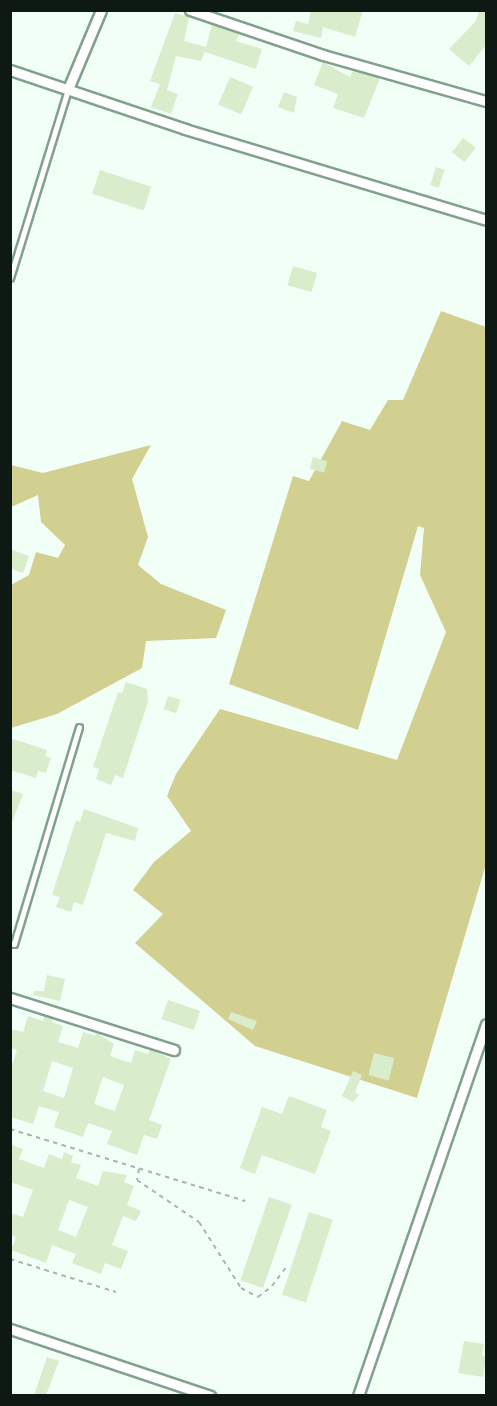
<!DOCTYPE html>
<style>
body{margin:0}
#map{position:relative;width:497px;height:1406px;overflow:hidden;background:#f1fff6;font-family:Mulish,sans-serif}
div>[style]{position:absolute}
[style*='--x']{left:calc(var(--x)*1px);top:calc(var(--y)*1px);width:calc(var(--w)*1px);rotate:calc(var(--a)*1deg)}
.green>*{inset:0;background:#d1d090}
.building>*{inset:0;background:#d9eccc;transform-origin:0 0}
.path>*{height:2px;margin-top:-1px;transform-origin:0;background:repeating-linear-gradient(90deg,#a8b5ad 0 4.5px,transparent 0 9px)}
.roads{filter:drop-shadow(2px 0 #81a18d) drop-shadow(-2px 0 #81a18d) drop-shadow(0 2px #81a18d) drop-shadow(0 -2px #81a18d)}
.lane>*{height:4.5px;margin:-2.25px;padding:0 2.25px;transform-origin:2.25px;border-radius:2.25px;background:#fff}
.street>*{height:9px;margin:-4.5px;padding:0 4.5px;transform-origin:4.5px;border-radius:4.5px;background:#fff}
span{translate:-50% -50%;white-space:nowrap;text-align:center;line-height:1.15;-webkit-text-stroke:6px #fff;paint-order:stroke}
.frame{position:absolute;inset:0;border:12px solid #0d1912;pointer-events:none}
</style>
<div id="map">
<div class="green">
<i style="clip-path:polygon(441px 311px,486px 327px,486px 864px,417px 1098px,255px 1046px,135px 943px,163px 914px,133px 890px,154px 862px,191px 831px,167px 796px,176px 774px,220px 709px,397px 760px,446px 632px,420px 575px,424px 528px,418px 526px,358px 730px,229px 684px,293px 476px,309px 481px,342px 421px,370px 430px,388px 400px,403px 400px)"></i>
<i style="clip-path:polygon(151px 445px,132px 479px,148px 537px,138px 565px,161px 584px,226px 610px,216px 638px,146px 641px,142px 668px,57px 714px,11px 728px,11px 585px,29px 575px,36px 552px,58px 558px,65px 545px,41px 522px,38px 495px,11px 507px,11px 465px,43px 473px)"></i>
</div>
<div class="building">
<i style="clip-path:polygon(311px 10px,332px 12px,363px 10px,355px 37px,323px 27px,321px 38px,293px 31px,296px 21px,308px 24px)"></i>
<i style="clip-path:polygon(479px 10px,486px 10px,486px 45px,469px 66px,449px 49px,476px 21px)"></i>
<i style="clip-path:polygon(175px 13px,189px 17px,184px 41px,206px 47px,212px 25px,239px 34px,236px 41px,262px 49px,256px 69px,205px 52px,206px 48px,201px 61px,176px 56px,167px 90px,178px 94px,171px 114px,151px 107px,160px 84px,150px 81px)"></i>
<i style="clip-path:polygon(323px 62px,350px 77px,353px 70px,380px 78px,364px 118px,333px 108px,338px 94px,314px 85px)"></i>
<i style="left:230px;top:77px;width:25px;height:30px;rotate:23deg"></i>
<i style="clip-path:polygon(284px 92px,297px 97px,294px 113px,278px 107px)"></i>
<i style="left:463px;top:138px;width:16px;height:18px;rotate:38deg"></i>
<i style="left:436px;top:167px;width:9px;height:19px;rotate:18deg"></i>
<i style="left:100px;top:170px;width:54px;height:25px;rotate:18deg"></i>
<i style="left:293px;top:266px;width:25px;height:20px;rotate:16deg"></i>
<i style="left:313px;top:457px;width:15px;height:12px;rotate:16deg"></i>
<i style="clip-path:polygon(10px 549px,29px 556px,23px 573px,10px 568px)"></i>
<i style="clip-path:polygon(126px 682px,147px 689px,148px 702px,123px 778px,115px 775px,111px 785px,96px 779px,99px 769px,93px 767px,118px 692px,122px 693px)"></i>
<i style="left:168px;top:696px;width:13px;height:14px;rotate:18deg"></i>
<i style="clip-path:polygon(10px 738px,47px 750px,45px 756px,51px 758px,46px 773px,38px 771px,36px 778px,10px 770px)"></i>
<i style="clip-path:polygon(10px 790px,23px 794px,11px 825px,10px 825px)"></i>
<i style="clip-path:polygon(84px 809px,138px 828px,135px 841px,106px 833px,83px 905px,74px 902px,71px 912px,56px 907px,60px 897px,52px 895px,76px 820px,80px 822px)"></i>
<i style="clip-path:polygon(47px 975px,65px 979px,60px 1001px,33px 995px,34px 991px,44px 991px)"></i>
<i style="left:168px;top:1000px;width:34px;height:20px;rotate:19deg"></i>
<i style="clip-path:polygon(231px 1012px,257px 1021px,253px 1030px,228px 1019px)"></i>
<i style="clip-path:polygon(evenodd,28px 1016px,43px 1021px,44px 1016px,53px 1019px,52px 1022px,63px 1026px,58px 1042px,78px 1048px,83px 1032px,95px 1036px,97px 1033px,114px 1044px,110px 1056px,131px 1063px,135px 1050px,148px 1054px,150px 1049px,171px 1059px,149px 1120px,162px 1125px,157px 1139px,144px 1135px,137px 1155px,107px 1144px,112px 1131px,88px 1123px,83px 1137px,54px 1127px,59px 1112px,39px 1106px,33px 1124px,10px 1117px,10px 1070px,17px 1050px,10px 1048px,10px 1029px,23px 1032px,28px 1016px,52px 1061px,73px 1068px,64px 1098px,43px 1091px,52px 1061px,28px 1016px,103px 1077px,124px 1085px,115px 1111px,94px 1104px,103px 1077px)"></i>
<i style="left:374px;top:1053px;width:21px;height:23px;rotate:14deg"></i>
<i style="clip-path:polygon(353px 1071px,362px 1075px,355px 1092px,359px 1095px,353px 1102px,342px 1096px)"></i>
<i style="clip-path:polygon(289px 1096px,327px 1110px,321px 1127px,331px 1131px,315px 1174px,262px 1155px,255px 1174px,240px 1168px,262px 1107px,282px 1114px)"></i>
<i style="clip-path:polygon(evenodd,10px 1144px,23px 1149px,19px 1159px,44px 1168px,49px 1154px,62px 1159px,64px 1152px,73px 1156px,71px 1162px,81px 1165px,76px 1178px,98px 1186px,103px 1171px,127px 1175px,124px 1182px,134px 1186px,127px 1205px,141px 1211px,136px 1221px,123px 1216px,112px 1245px,128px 1251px,121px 1269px,105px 1263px,101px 1274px,72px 1263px,76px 1254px,52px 1245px,46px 1263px,11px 1250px,16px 1237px,10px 1235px,10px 1213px,23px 1217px,33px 1190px,10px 1182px,10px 1144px,69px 1200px,88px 1207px,76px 1237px,58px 1230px,69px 1200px)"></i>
<i style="left:269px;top:1197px;width:24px;height:88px;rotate:19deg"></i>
<i style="left:309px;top:1212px;width:25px;height:87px;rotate:18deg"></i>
<i style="clip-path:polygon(464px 1341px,484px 1344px,482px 1355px,486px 1357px,483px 1377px,458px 1373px)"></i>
<i style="clip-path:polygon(47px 1357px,59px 1361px,46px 1395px,34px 1395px)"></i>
</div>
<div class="path">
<i style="--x:10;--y:1129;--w:246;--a:17"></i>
<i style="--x:139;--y:1169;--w:11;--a:100"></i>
<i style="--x:137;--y:1180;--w:75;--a:34.1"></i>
<i style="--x:199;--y:1222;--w:78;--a:57.5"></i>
<i style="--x:241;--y:1288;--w:19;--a:28"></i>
<i style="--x:258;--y:1297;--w:18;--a:-38"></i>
<i style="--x:272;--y:1286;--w:26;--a:-53"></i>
<i style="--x:10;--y:1259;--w:111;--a:17.3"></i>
</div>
<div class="roads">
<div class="lane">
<i style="--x:10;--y:278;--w:198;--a:-72.9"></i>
<i style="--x:10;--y:943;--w:4;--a:14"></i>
<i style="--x:14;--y:944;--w:226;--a:-73.3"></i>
</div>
<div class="street">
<i style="--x:190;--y:10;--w:140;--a:18.7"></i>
<i style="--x:323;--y:55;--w:169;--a:15.8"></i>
<i style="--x:10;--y:70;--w:185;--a:18.6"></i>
<i style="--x:185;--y:129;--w:314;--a:16.8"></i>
<i style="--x:68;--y:89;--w:86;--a:-67.3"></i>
<i style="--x:10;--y:998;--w:172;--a:17.6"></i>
<i style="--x:10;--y:1329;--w:211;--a:18.5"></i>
<i style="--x:358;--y:1396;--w:393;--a:-71"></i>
</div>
</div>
<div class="frame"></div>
</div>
